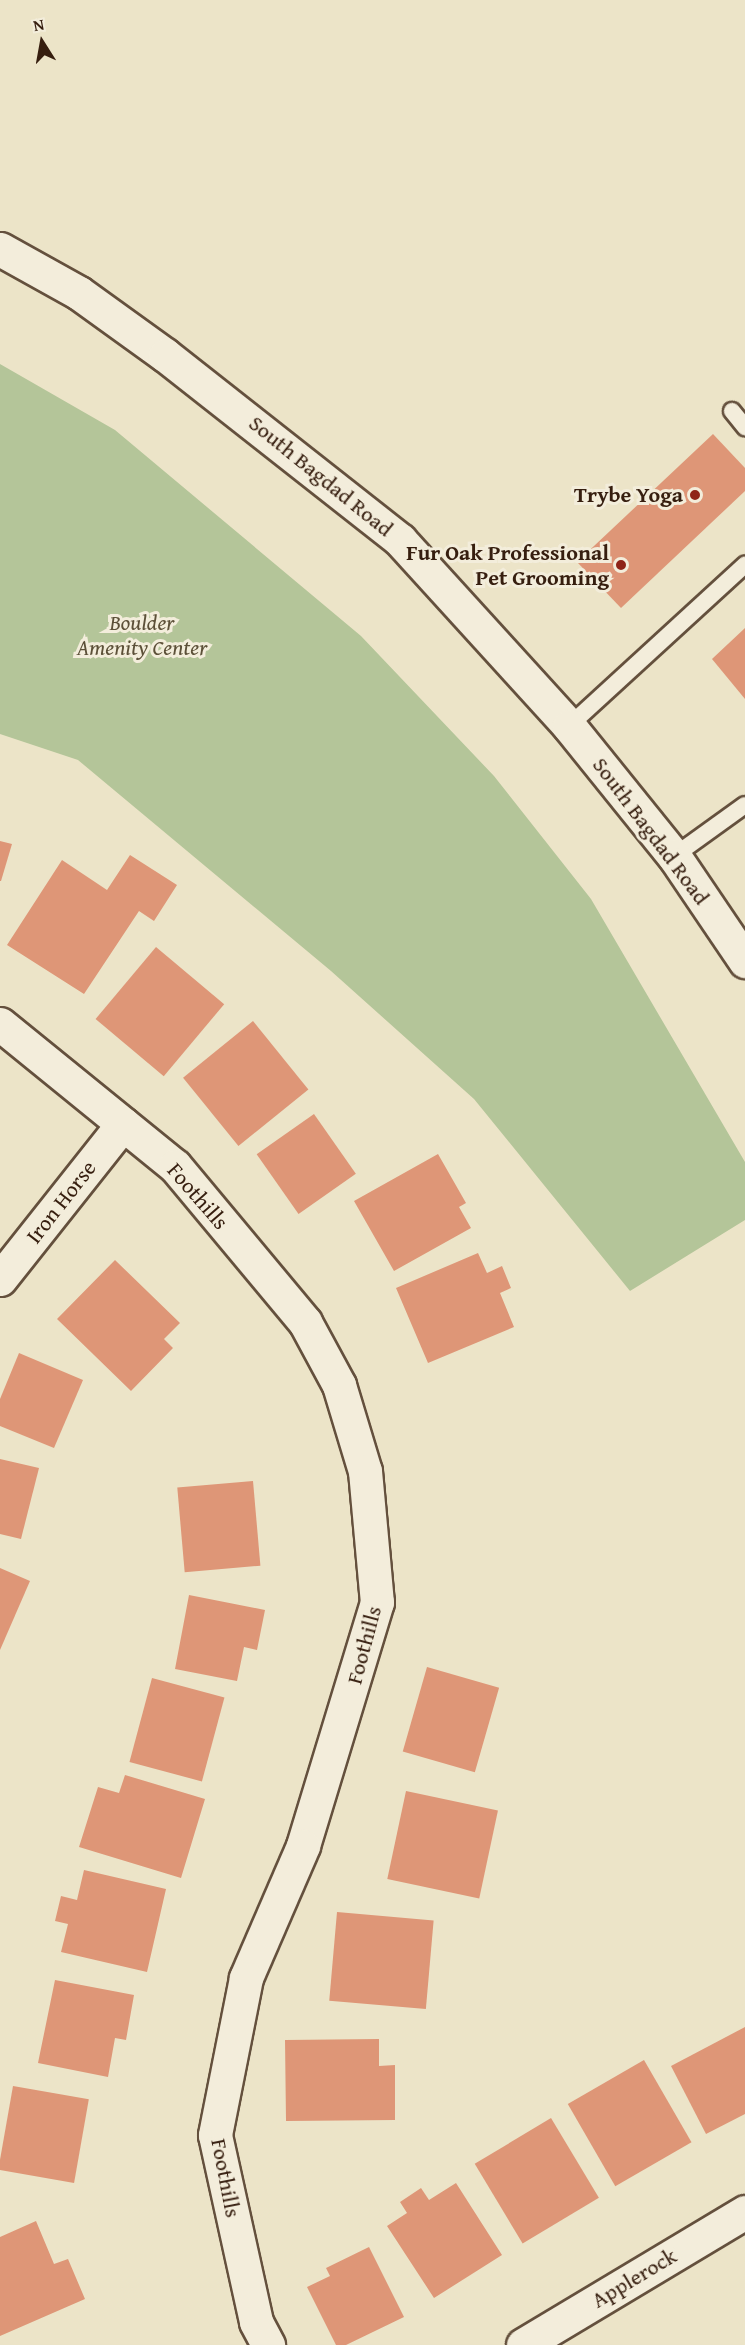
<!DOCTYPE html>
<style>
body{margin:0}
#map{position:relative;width:745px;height:2345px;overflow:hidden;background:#ece4c8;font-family:"Gentium Book Plus",serif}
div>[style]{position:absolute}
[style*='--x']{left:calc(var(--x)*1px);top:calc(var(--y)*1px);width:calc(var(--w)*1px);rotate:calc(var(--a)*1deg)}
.green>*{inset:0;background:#b4c599}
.building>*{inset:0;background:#de9677;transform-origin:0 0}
.roads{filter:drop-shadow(2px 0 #64503d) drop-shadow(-2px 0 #64503d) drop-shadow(0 2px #64503d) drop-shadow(0 -2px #64503d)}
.lane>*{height:16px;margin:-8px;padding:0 8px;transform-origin:8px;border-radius:8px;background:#f3eddb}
.street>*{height:33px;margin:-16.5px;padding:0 16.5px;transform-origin:16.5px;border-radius:16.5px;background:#f3eddb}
.secondary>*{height:33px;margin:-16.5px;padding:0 16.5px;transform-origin:16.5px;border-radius:16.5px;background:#f3eddb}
.dots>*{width:16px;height:16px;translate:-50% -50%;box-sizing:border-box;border:3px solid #f3eddb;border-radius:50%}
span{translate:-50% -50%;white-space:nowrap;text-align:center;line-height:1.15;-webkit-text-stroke:6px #f3eddb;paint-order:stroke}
.street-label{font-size:22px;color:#361e0f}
.poi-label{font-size:22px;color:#361e0f;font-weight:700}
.right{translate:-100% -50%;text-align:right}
.park-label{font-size:22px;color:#5c5038;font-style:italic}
.north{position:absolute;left:12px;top:12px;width:60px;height:60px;-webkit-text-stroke:4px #f3eddb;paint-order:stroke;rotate:349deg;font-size:16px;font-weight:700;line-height:24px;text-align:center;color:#361e0f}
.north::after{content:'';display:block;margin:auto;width:21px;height:27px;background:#361e0f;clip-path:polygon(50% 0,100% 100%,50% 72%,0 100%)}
</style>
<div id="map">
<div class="green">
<i style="clip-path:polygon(0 364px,115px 430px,361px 636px,494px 776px,591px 899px,745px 1162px,745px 1220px,630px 1291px,474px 1099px,331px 971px,78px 760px,0 734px)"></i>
</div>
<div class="building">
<i style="clip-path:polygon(713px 434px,745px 468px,745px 491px,621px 608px,577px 562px)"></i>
<i style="clip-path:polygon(745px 628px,745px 699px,712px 659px)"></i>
<i style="clip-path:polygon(0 841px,12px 844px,1px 881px,0 881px)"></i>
<i style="clip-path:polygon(130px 855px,177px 885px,154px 921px,139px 911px,84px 994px,7px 945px,62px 860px,107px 890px)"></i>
<i style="left:156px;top:947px;width:89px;height:94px;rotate:40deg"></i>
<i style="left:253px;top:1021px;width:88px;height:90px;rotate:51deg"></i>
<i style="left:314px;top:1114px;width:73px;height:70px;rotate:55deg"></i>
<i style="clip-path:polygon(438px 1154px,466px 1203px,459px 1207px,471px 1228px,394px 1271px,354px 1201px)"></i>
<i style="clip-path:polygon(478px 1253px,487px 1273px,502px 1266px,511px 1288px,500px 1293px,514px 1327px,428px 1363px,396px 1288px)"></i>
<i style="clip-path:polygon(115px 1260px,180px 1323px,164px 1339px,173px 1348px,131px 1391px,57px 1319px)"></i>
<i style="clip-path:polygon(19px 1353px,83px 1380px,54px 1448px,0 1426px,0 1399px)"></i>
<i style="clip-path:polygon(0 1459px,39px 1468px,21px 1539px,0 1534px)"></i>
<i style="left:253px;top:1481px;width:85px;height:76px;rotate:85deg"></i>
<i style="clip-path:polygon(0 1568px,30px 1581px,0 1650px)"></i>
<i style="clip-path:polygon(189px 1595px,265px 1610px,257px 1650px,244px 1647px,237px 1681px,175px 1669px)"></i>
<i style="left:427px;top:1667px;width:75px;height:88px;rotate:16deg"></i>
<i style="left:152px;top:1678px;width:75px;height:87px;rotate:15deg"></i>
<i style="clip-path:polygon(125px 1775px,205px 1799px,181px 1878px,79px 1847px,98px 1787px,119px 1793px)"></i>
<i style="left:406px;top:1791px;width:94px;height:90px;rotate:12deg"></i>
<i style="clip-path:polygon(84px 1870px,166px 1889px,147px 1972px,61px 1952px,68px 1924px,55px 1921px,61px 1896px,77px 1900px)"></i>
<i style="left:337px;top:1912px;width:97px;height:89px;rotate:5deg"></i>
<i style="clip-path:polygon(55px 1980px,134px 1995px,126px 2040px,115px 2038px,108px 2077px,38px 2063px)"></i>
<i style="clip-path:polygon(745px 2027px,745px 2114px,706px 2134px,671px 2066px)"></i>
<i style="clip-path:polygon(379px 2039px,379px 2066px,395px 2065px,395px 2120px,286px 2121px,285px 2040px)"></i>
<i style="left:644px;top:2060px;width:95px;height:88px;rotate:60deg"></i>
<i style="left:13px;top:2086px;width:77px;height:85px;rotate:10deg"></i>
<i style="left:551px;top:2118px;width:93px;height:89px;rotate:59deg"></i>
<i style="clip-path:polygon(456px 2183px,502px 2255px,434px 2298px,387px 2226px,407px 2213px,400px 2202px,421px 2188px,429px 2200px)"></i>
<i style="clip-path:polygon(36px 2221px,54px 2264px,68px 2259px,85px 2299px,0 2336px,0 2237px)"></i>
<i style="clip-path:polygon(369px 2247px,404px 2317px,346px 2345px,336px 2345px,307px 2287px,330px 2276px,326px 2268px)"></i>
</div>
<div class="roads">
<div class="lane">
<i style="--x:732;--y:411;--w:21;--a:51"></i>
<i style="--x:569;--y:726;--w:239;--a:-42.5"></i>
<i style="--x:674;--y:856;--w:87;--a:-35.7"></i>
</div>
<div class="street">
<i style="--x:0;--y:1024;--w:225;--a:39.1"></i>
<i style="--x:175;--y:1166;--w:203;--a:50.2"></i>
<i style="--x:305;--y:1322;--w:72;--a:61.6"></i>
<i style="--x:339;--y:1385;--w:90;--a:73.2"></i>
<i style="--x:365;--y:1471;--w:132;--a:84.8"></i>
<i style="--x:377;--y:1602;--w:255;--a:106.9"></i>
<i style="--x:303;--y:1846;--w:144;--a:113.4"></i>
<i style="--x:246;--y:1978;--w:160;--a:101.2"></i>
<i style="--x:215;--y:2135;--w:191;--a:77.6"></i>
<i style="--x:256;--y:2322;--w:26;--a:62"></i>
<i style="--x:0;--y:1279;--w:198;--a:-51.6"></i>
<i style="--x:523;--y:2345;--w:259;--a:-30.9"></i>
</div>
<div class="secondary">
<i style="--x:0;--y:249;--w:90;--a:29.1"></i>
<i style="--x:79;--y:293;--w:106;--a:35.8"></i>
<i style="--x:165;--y:355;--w:299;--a:38.2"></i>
<i style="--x:400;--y:540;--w:251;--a:47.7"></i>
<i style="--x:569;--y:726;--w:167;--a:51.1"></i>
<i style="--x:674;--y:856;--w:127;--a:55.9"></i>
</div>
</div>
<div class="dots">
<i style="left:695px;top:495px;background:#8f2418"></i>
<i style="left:621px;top:565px;background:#8f2418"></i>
</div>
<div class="street-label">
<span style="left:321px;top:476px;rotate:39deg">South Bagdad Road</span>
<span style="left:651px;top:831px;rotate:53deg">South Bagdad Road</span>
<span style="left:198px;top:1196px;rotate:49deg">Foothills</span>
<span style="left:61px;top:1202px;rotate:-52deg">Iron Horse</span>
<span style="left:364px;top:1645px;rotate:-75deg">Foothills</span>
<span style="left:226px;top:2178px;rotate:79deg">Foothills</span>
<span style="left:634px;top:2278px;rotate:-31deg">Applerock</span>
</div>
<div class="poi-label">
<span class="right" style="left:683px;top:495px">Trybe Yoga</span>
<span class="right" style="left:609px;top:565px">Fur Oak Professional<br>Pet Grooming</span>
</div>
<div class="park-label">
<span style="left:142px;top:635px">Boulder<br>Amenity Center</span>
</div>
<div class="north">N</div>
</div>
